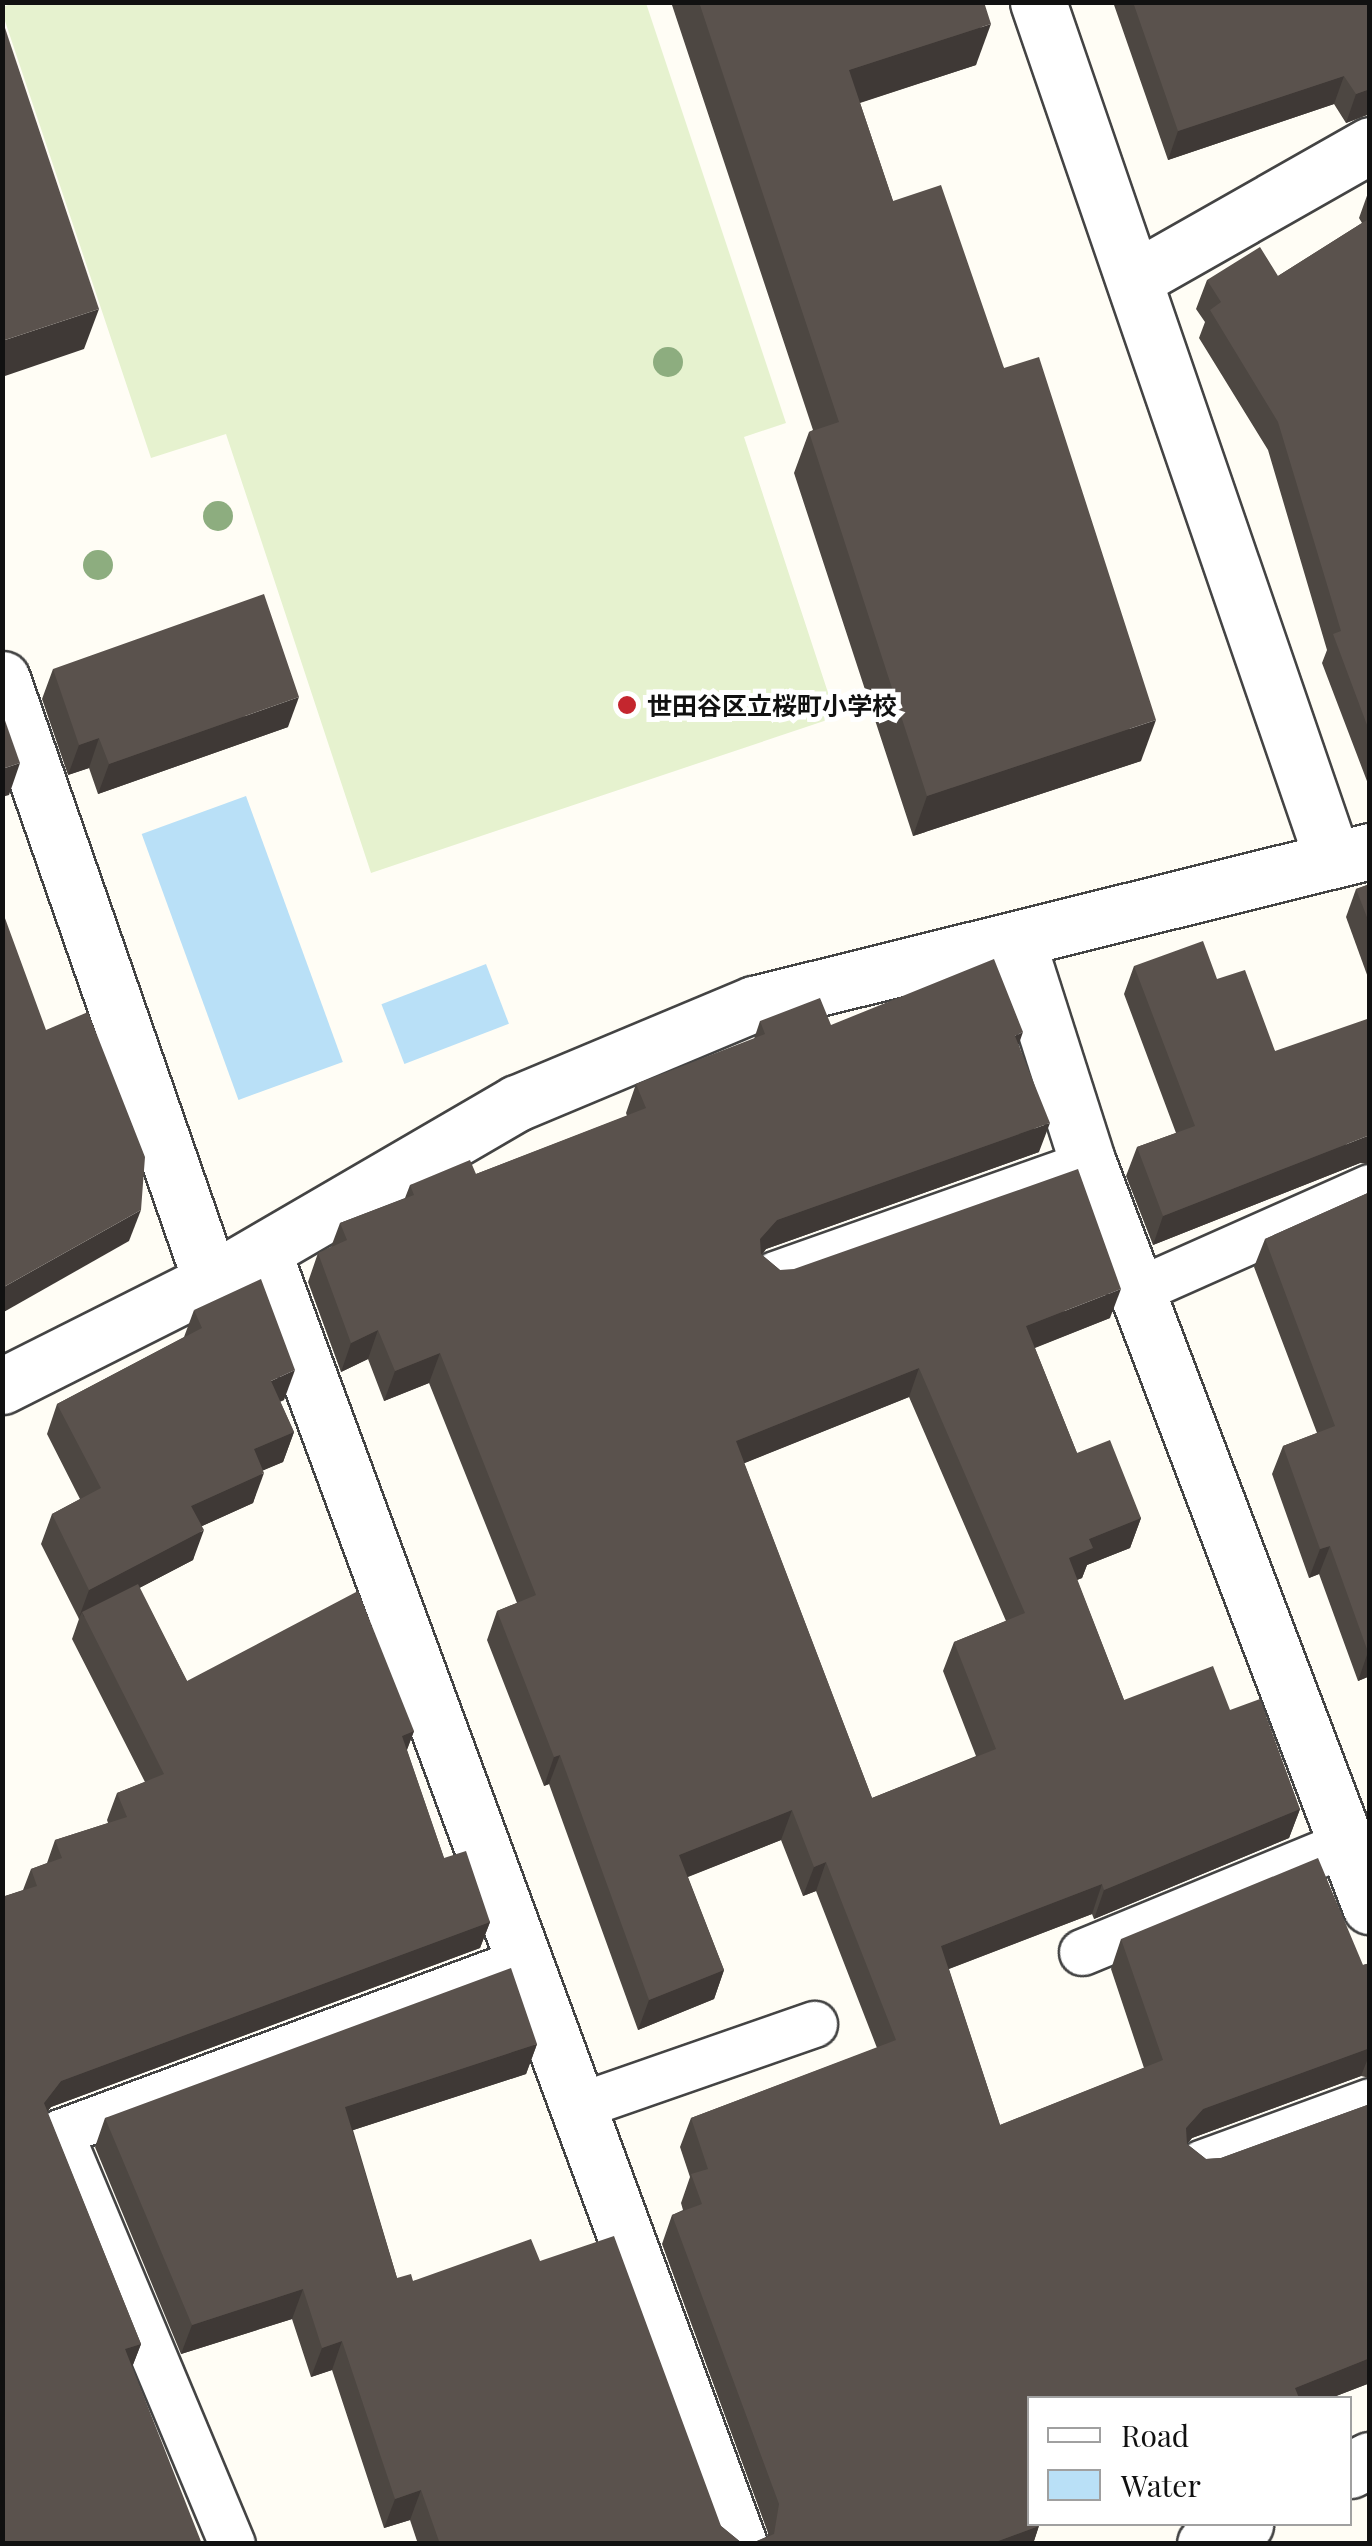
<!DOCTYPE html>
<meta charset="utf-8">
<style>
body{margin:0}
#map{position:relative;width:1372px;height:2546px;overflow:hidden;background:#fffdf5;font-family:"Playfair Display","Noto Sans JP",serif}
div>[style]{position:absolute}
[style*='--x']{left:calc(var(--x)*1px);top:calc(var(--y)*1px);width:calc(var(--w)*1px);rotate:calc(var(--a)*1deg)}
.pitch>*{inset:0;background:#e6f2cf}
.water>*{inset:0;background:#b9e0f7;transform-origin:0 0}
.roads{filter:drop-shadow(2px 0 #444) drop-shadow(-2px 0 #444) drop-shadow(0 2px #444) drop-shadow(0 -2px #444)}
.service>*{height:45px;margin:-22.5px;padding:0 22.5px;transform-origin:22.5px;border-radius:22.5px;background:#fff}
.minor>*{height:55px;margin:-27.5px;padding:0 27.5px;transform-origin:27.5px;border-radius:27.5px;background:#fff}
.trees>*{width:30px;height:30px;margin:-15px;border-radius:50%;background:#8dad7f}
.wall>*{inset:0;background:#4d4742}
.shaded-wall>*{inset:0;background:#3f3936}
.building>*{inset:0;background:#5a524d}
.dots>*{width:28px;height:28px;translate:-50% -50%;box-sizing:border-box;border:5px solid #fff;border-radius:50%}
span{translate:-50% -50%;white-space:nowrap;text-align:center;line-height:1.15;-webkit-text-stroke:10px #fff;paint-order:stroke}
.poi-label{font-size:25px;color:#111;font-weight:700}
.left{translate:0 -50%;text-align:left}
.frame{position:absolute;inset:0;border:5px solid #111;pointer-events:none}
.legend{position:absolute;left:1027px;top:2396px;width:325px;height:130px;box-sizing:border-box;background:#fff;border:2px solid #a0a0a0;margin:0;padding:12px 18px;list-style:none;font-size:30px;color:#111}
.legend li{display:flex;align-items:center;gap:20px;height:50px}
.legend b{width:50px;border:2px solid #a0a0a0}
</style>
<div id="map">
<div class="pitch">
<i style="clip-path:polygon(16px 2px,646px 3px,786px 423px,744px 437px,836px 717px,371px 873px,226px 434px,151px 458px,3px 15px,3px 7px)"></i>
</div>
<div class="water">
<i style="left:246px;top:796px;width:283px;height:111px;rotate:70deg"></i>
<i style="left:486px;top:964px;width:64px;height:112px;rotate:69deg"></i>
</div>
<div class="roads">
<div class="service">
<i style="--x:775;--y:1274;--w:332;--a:-19.5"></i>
<i style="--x:1136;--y:1291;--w:256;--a:-24"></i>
<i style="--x:1082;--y:1952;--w:286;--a:-22.4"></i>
<i style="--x:578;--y:2106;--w:250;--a:-19.2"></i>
<i style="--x:1201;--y:2163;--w:180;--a:-20.1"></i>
<i style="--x:232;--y:2544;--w:446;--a:-112.7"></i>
<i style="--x:60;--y:2132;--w:495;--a:-20.3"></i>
</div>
<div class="minor">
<i style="--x:1038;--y:2;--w:905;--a:71.04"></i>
<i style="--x:1138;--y:277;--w:267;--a:-29.6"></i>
<i style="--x:2;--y:679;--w:637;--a:70.85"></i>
<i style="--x:1017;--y:941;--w:233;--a:72.3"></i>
<i style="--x:1088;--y:1163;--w:795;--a:69.22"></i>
<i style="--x:263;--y:1252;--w:1377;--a:69.78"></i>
<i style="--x:2;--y:1386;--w:234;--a:-26.7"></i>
<i style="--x:211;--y:1281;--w:354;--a:-30.2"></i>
<i style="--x:517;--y:1103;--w:257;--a:-22.7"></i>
<i style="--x:754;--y:1004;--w:635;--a:-13.95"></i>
<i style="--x:1350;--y:2470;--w:22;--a:-27"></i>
<i style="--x:1205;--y:2544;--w:45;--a:-26.6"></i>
</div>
</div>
<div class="trees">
<i style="left:668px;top:362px"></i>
<i style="left:218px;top:516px"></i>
<i style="left:98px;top:565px"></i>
</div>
<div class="wall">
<i style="clip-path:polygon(671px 2px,984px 2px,976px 65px,860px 103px,893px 201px,1004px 368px,1141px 761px,913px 836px,794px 473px,809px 432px,813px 430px)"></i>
<i style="clip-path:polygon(1113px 2px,1263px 2px,1264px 5px,1370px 2px,1370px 114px,1346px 123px,1334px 104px,1168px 160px)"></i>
<i style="clip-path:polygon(1369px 190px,1370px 789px,1322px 663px,1327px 650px,1268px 450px,1199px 338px,1205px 322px,1196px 309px,1207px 280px,1278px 276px,1362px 223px,1359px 218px)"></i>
<i style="clip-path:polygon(53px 669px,288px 727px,98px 794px,89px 768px,68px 775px,42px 699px)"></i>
<i style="clip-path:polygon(1370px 884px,1370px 983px,1346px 917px,1356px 889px)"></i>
<i style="clip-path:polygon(1134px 966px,1217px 979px,1275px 1051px,1360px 1163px,1153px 1245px,1126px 1176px,1137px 1147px,1176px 1133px,1124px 994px)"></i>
<i style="clip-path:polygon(evenodd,760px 1021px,831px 1025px,1019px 1045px,1039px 1152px,766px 1249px,762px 1255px,780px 1270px,1110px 1318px,1035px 1348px,1077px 1453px,1141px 1518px,1130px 1548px,1087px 1565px,1082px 1578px,1077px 1580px,1124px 1700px,1230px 1710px,1300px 1809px,1289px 1838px,1094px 1919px,1092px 1914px,949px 1969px,1000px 2125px,1144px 2068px,1111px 1969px,1121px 1939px,1363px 1965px,1370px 1963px,1370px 2078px,1361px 2076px,1192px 2138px,1187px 2144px,1206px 2159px,1221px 2158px,1370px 2104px,1370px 2383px,1331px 2398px,1030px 2398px,1039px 2525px,1033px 2544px,750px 2544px,768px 2536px,768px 2533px,662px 2244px,672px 2215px,683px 2210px,681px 2203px,690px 2177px,680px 2147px,691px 2118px,877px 2048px,816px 1891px,803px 1896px,781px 1840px,688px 1877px,724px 1970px,714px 1999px,638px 2030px,549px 1784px,544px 1786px,487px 1640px,497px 1611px,517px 1603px,429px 1383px,384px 1401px,368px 1359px,341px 1372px,308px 1282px,318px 1253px,331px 1247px,340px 1223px,405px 1198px,410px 1185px,476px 1174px,627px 1116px,626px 1113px,636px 1084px,754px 1039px,760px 1021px,909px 1397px,1006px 1621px,954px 1642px,943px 1671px,976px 1756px,872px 1798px,744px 1463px,909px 1397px)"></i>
<i style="clip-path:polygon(1370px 1192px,1370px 1676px,1358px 1681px,1319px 1574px,1309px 1578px,1272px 1474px,1283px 1446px,1317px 1433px,1254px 1267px,1265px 1239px)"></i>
<i style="clip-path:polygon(194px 1310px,284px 1400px,280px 1401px,294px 1432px,283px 1462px,263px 1470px,253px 1503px,202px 1526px,193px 1560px,139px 1588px,187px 1681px,414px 1731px,407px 1750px,444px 1858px,490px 1922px,480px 1948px,51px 2107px,47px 2112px,141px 2344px,132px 2367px,2px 2544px,2px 1897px,23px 1890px,31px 1869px,47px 1863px,55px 1840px,108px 1823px,107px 1820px,117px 1793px,145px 1782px,72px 1639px,79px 1619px,41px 1544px,52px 1514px,80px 1499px,47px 1434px,57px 1404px,184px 1337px)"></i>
<i style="clip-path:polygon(537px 2044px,526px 2074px,353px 2130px,397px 2278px,413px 2281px,540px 2261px,721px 2526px,743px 2544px,418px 2544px,410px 2520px,384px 2528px,332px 2370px,311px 2377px,292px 2319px,181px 2354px,95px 2147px,105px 2118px)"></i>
</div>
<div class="shaded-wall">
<i style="clip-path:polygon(991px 24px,976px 65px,834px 111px,849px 70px)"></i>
<i style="clip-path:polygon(1344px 76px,1334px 104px,1168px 160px,1178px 131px)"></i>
<i style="clip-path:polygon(1370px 89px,1369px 114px,1346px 123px,1356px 94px)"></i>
<i style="clip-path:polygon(99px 309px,84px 349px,2px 377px,2px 341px)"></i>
<i style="clip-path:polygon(299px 697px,288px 727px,98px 794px,109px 764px)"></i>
<i style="clip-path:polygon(1156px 720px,1141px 761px,913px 836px,927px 796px)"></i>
<i style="clip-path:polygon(99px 738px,89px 768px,68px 775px,79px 745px)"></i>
<i style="clip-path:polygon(20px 763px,9px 795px,2px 797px,2px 769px)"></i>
<i style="clip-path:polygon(1023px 1032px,1013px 1061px,1015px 1036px)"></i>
<i style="clip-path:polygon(1050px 1123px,1039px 1152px,766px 1249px,750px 1268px,760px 1239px,777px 1220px)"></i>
<i style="clip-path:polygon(1370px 1135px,1370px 1164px,1360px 1163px,1153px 1245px,1163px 1216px)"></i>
<i style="clip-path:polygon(141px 1210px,129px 1241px,2px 1313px,2px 1288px)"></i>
<i style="clip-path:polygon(1121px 1289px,1110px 1318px,1016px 1355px,1026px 1326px)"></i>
<i style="clip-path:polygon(378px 1330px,368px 1359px,341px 1372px,351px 1343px)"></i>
<i style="clip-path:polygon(440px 1353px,429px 1383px,384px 1401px,395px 1371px)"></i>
<i style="clip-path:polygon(919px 1368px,909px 1397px,725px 1471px,736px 1441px)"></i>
<i style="clip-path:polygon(295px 1370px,284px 1400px,261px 1411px,271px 1381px)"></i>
<i style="clip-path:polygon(294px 1432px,283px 1462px,243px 1479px,254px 1449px)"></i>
<i style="clip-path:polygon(264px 1473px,253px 1503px,180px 1536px,191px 1506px)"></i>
<i style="clip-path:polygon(1141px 1518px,1130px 1548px,1087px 1565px,1082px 1578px,1058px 1587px,1069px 1558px,1089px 1539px)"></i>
<i style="clip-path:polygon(204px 1530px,193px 1560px,84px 1617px,82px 1612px,78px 1620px,89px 1590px)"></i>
<i style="clip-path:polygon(1330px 1546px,1319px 1574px,1309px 1578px,1320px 1549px)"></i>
<i style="clip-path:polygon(1368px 1652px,1370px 1652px,1370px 1676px,1358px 1681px)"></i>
<i style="clip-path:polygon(414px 1731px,404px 1757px,402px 1736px)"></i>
<i style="clip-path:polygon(560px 1755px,549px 1784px,544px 1786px,554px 1757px)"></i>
<i style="clip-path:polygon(1300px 1809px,1289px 1838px,1094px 1919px,1104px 1890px)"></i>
<i style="clip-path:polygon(792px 1810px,781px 1840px,669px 1884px,679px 1855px)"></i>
<i style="clip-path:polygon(826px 1862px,816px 1891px,803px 1896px,814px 1867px)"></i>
<i style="clip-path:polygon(1102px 1884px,1092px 1914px,930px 1976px,941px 1946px)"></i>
<i style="clip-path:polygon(490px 1922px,480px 1948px,51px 2107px,34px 2129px,44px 2103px,61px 2081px)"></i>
<i style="clip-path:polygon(724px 1970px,714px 1999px,638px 2030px,649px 2000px)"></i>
<i style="clip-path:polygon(537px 2044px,526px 2074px,335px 2136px,345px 2107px)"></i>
<i style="clip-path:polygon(1370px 2048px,1370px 2053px,1361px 2076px,1192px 2138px,1175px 2158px,1186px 2128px,1203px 2109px)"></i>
<i style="clip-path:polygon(303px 2289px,292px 2319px,181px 2354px,192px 2325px)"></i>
<i style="clip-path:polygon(342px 2341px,332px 2370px,311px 2377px,322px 2348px)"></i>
<i style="clip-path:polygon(141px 2344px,131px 2370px,125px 2349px)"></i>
<i style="clip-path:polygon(1370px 2358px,1370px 2383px,1331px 2398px,1291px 2398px,1295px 2388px)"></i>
<i style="clip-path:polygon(421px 2490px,410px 2520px,384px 2528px,395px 2499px)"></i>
<i style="clip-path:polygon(1039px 2526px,1033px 2544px,990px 2544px)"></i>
</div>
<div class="building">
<i style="clip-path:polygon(699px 2px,984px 2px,991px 24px,849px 70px,893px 201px,941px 185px,1004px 368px,1039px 357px,1156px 720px,927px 796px,809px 432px,839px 422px)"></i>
<i style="clip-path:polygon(1133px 2px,1263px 2px,1264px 5px,1269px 2px,1370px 2px,1370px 89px,1356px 94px,1344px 76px,1178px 131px)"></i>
<i style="clip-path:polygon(2px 19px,99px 309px,2px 341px)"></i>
<i style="clip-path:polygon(1370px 218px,1370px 733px,1333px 634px,1341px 631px,1278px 422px,1210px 310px,1221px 302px,1207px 280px,1260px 247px,1278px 276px)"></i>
<i style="clip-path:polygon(264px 594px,299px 697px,109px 764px,99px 738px,79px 745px,53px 669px)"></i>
<i style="clip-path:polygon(2px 712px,20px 763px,2px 769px)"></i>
<i style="clip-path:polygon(1370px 884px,1370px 925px,1356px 889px)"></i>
<i style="clip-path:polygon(2px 910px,46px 1030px,88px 1012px,145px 1157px,141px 1210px,2px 1288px)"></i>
<i style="clip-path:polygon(1203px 941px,1217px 979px,1245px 970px,1275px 1051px,1370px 1018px,1370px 1135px,1163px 1216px,1137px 1147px,1195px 1126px,1134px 966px)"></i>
<i style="clip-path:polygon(evenodd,994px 959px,1023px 1032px,1015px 1036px,1050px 1123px,777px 1220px,760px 1239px,761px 1254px,780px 1270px,794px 1269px,1078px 1169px,1121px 1289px,1026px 1326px,1077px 1453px,1110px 1440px,1141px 1518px,1089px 1539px,1093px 1548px,1069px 1558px,1124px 1700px,1213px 1666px,1230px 1710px,1260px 1699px,1300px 1809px,1104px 1890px,1102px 1884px,941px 1946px,1000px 2125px,1163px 2060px,1121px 1939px,1318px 1858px,1363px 1965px,1370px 1963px,1370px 2048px,1203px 2109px,1186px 2128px,1187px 2144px,1206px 2159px,1221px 2158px,1370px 2104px,1370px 2358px,1295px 2388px,1299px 2398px,1030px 2398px,1030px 2524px,1039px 2524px,1039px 2526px,990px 2544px,750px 2544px,774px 2534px,779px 2504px,672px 2215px,702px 2204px,691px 2174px,708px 2169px,691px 2118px,896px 2040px,826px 1862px,814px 1867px,792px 1810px,679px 1855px,724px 1970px,649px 2000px,560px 1755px,554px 1757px,497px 1611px,536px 1595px,440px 1353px,395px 1371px,378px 1330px,351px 1343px,318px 1253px,347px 1240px,340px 1223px,414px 1195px,410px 1185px,470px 1160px,476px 1174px,646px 1108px,636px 1084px,765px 1034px,760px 1021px,820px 998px,831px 1025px,994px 959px,919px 1368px,1025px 1613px,954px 1642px,996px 1749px,872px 1798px,736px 1441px,919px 1368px)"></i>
<i style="clip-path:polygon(1370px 1192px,1370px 1652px,1368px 1652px,1330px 1546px,1320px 1549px,1283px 1446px,1335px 1426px,1265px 1239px)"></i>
<i style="clip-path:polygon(261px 1279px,295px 1370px,271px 1381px,294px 1432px,254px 1449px,264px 1473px,191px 1506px,204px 1530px,89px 1590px,52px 1514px,101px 1488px,57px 1404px,202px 1328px,194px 1310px)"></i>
<i style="clip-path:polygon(138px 1584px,187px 1681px,358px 1591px,414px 1731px,402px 1736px,444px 1858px,466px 1851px,490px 1922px,61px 2081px,44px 2103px,141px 2344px,125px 2349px,202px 2544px,2px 2544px,2px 1948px,5px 1947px,2px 1939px,2px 1897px,37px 1886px,31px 1869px,62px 1858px,55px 1840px,127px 1817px,117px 1793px,164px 1774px,82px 1612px)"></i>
<i style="clip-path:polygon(511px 1968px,537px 2044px,345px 2107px,397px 2278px,411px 2274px,413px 2281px,531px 2239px,540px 2261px,614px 2236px,721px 2526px,743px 2544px,440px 2544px,421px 2490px,395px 2499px,342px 2341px,322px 2348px,303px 2289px,192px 2325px,105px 2118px)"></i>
</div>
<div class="dots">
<i style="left:627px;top:705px;background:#c4262e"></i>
</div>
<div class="poi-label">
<span class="left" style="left:647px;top:705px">世田谷区立桜町小学校</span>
</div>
<div class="frame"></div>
<ul class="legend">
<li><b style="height:12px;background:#fff"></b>Road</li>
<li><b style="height:28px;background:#b9e0f7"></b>Water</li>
</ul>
</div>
